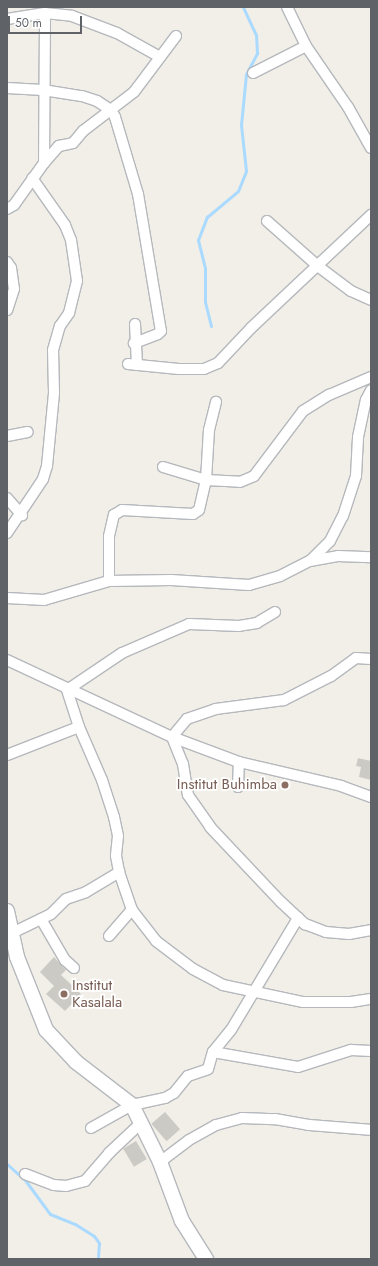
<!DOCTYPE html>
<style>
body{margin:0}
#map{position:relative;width:378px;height:1266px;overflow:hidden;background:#f1efe8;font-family:Jost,sans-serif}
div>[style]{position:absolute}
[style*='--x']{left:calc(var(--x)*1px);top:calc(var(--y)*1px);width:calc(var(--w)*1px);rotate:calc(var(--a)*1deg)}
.stream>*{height:3px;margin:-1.5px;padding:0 1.5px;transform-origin:1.5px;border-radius:1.5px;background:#aadaff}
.building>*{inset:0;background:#cccac5;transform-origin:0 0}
.roads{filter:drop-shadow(1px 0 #b5b8bc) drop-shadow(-1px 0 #b5b8bc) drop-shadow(0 1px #b5b8bc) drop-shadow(0 -1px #b5b8bc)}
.street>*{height:10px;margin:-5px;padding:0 5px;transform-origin:5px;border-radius:5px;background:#fff}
.secondary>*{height:14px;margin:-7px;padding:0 7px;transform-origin:7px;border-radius:7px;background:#fff}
.dots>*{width:11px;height:11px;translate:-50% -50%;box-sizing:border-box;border:2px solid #fff;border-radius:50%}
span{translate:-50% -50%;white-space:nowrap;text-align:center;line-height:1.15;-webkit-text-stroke:3.5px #fff;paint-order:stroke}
.education-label{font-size:15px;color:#785e54}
.right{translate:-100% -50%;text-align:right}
.left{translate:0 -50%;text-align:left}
.frame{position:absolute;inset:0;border:8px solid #5f6368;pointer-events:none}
.scale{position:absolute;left:8px;top:16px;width:74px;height:18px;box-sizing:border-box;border:2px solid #5f6368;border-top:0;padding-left:5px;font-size:12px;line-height:14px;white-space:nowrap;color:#5f6368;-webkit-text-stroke:3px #fff;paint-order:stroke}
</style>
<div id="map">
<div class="stream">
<i style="--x:211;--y:326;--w:25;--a:-104"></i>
<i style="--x:205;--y:302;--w:34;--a:-90"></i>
<i style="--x:205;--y:268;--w:29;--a:-104"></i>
<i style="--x:198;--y:240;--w:25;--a:-69"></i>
<i style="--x:207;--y:217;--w:40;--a:-40"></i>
<i style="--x:238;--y:191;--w:22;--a:-68"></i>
<i style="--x:246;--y:171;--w:46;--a:-96.2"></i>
<i style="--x:241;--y:125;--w:51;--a:-84.4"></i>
<i style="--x:246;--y:74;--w:24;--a:-62"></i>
<i style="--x:257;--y:53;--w:18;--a:-93"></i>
<i style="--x:256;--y:35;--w:31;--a:-115"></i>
<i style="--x:7;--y:1164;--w:24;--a:42"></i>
<i style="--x:25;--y:1180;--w:42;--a:53.7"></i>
<i style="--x:50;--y:1214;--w:27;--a:22"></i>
<i style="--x:75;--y:1224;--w:22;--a:32"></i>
<i style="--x:94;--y:1236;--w:9;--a:54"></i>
<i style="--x:99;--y:1243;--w:16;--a:94"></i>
</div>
<div class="building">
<i style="clip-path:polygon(358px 758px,371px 761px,371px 780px,359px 777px,361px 767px,356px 766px)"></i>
<i style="clip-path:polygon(54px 957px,66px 970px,61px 975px,81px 994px,65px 1011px,46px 994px,54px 986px,40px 972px)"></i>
<i style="left:165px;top:1112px;width:23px;height:18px;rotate:49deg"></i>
<i style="left:136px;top:1141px;width:21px;height:15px;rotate:59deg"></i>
</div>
<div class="roads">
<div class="street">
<i style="--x:287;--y:7;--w:43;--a:64"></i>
<i style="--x:306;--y:46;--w:74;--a:55.5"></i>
<i style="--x:348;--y:107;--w:47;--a:60.7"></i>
<i style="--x:7;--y:19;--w:38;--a:-9"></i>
<i style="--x:45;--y:13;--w:27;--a:6"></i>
<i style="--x:72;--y:16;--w:48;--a:20.7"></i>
<i style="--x:117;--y:33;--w:49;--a:29.2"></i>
<i style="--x:253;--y:73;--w:59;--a:-27"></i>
<i style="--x:7;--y:88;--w:36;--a:3"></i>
<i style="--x:43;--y:90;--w:39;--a:9"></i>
<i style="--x:82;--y:96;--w:16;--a:18"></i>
<i style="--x:97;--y:101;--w:17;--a:33"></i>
<i style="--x:111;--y:110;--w:8;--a:60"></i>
<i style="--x:115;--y:117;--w:80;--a:73.4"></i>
<i style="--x:138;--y:194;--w:139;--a:80.5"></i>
<i style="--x:161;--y:331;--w:4;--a:135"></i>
<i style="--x:158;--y:334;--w:26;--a:159"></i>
<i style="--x:44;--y:163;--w:23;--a:-49"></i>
<i style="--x:59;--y:146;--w:14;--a:-12"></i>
<i style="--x:73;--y:143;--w:16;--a:-50"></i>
<i style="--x:83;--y:131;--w:64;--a:-37.4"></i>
<i style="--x:134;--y:92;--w:70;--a:-53.1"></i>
<i style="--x:7;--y:209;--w:8;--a:-30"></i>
<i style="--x:14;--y:205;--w:52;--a:-54.5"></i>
<i style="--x:44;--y:163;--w:150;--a:-89.6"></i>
<i style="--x:267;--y:221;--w:69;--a:41.5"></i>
<i style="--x:319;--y:267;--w:40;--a:37"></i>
<i style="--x:351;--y:291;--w:22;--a:24"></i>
<i style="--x:7;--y:262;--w:7;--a:56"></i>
<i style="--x:11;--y:268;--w:21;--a:82"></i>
<i style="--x:14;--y:289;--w:22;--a:108"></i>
<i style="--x:135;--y:324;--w:41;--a:87.2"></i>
<i style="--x:128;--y:364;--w:51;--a:5.6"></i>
<i style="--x:179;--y:369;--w:25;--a:0"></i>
<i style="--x:204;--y:369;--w:15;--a:-23"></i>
<i style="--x:218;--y:363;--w:48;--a:-46.7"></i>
<i style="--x:251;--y:328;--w:165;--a:-43.3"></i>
<i style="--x:7;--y:436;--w:21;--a:-11"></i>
<i style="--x:163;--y:467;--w:45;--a:16.8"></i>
<i style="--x:206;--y:480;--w:34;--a:3"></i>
<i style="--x:240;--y:482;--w:15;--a:-23"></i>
<i style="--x:254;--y:476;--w:81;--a:-53"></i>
<i style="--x:303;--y:411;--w:31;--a:-32"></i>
<i style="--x:329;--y:395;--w:46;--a:-23.2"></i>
<i style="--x:7;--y:498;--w:23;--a:49"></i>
<i style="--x:7;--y:533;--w:65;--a:-56.3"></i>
<i style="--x:43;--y:479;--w:14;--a:-73"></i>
<i style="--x:47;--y:466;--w:73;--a:-84.5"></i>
<i style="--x:54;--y:393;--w:43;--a:-91.3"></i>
<i style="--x:53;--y:350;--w:25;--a:-74"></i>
<i style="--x:60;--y:326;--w:16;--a:-55"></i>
<i style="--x:69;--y:313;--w:33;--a:-76"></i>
<i style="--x:77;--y:281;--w:41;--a:-98.3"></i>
<i style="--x:71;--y:240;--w:16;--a:-112"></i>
<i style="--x:65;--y:225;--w:57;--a:-125.1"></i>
<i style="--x:310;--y:561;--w:28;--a:-10"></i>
<i style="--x:338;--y:556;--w:33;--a:2"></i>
<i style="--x:109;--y:581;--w:45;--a:-90"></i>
<i style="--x:109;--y:536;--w:22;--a:-77"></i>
<i style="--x:114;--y:515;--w:9;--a:-32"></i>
<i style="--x:122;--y:510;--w:71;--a:3.2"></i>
<i style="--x:193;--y:514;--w:7;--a:-34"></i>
<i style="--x:199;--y:510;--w:31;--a:-77"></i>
<i style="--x:206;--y:480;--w:50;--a:-86.6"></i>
<i style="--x:209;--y:430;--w:29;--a:-76"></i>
<i style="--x:7;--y:598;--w:37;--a:3"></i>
<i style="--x:44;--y:600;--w:68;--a:-16.3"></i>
<i style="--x:109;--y:581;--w:62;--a:-0.9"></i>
<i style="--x:171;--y:580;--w:78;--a:3.7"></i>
<i style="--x:249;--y:585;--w:32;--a:-16"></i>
<i style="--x:280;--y:576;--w:34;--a:-27"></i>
<i style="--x:310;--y:561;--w:28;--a:-45"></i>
<i style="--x:330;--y:541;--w:28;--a:-63"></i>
<i style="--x:343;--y:516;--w:42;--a:-72"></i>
<i style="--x:356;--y:476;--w:39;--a:-87"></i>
<i style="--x:358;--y:437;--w:38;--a:-78"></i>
<i style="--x:366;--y:400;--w:11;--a:-63"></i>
<i style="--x:275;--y:612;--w:21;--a:149"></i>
<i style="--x:257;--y:623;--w:18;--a:171"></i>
<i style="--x:239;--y:626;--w:50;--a:-177.7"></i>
<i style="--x:189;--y:624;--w:73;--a:156.6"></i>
<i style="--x:122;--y:653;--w:66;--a:146.1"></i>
<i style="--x:67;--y:690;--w:39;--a:72"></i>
<i style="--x:79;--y:727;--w:58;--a:66.5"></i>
<i style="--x:102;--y:780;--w:39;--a:72"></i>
<i style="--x:114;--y:817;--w:19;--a:78"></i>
<i style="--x:118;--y:836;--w:20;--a:96"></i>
<i style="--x:116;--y:856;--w:16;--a:79"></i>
<i style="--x:119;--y:872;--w:40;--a:71.1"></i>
<i style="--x:132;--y:910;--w:39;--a:52"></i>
<i style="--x:156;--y:941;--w:46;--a:37.1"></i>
<i style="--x:193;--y:969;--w:34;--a:28"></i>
<i style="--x:223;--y:985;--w:82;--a:12"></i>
<i style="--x:303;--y:1002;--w:48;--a:0"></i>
<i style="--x:351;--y:1002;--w:20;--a:-9"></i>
<i style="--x:371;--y:659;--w:15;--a:-176"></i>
<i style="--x:356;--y:658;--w:31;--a:144"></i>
<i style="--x:331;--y:676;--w:53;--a:152.9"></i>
<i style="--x:284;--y:700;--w:69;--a:172.5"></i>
<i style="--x:216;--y:709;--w:31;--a:161"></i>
<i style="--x:187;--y:719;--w:23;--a:130"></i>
<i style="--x:172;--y:737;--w:29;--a:68"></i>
<i style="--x:183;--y:764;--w:31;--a:81"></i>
<i style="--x:188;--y:795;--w:39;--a:55"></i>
<i style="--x:210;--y:827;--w:103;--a:46.6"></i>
<i style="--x:281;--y:902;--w:33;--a:43"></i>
<i style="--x:305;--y:924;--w:22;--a:21"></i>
<i style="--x:326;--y:932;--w:23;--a:5"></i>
<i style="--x:349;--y:934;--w:22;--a:-10"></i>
<i style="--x:7;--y:660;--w:182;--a:25"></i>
<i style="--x:172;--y:737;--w:72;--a:20.5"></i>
<i style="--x:239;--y:762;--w:105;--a:13.2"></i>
<i style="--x:341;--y:786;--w:32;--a:20"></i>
<i style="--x:7;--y:755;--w:77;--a:-21.3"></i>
<i style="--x:238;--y:787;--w:25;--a:-88"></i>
<i style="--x:41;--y:919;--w:48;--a:59.7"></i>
<i style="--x:65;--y:960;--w:12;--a:42"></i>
<i style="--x:12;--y:933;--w:43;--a:-26"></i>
<i style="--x:51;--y:914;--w:21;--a:-45"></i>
<i style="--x:66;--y:899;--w:21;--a:-19"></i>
<i style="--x:86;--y:892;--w:39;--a:-31"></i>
<i style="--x:109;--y:936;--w:35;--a:-49"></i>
<i style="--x:213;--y:1052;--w:86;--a:10"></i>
<i style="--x:298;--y:1067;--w:56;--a:-17.8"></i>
<i style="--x:351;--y:1050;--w:20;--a:3"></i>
<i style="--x:91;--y:1128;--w:47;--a:-29.3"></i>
<i style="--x:132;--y:1105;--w:34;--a:-12"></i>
<i style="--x:165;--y:1098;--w:10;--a:-29"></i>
<i style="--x:174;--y:1093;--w:22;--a:-51"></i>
<i style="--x:188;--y:1076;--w:21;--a:-19"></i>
<i style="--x:208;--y:1069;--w:18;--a:-74"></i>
<i style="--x:213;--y:1052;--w:28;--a:-51"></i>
<i style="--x:231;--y:1030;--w:131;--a:-59.1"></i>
<i style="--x:160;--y:1162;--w:36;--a:-37"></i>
<i style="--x:189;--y:1140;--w:31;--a:-29"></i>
<i style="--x:216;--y:1125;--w:27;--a:-15"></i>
<i style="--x:242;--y:1118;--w:33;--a:2"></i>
<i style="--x:275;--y:1119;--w:34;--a:10"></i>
<i style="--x:308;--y:1125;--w:63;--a:4.5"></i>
<i style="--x:25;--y:1174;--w:31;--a:21"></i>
<i style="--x:54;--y:1185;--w:12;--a:5"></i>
<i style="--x:66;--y:1186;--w:20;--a:-15"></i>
<i style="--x:85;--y:1181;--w:37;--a:-49"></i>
<i style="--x:109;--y:1153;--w:44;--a:-43.2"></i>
</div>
<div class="secondary">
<i style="--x:7;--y:911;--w:47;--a:77.7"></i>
<i style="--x:17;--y:957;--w:79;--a:68.3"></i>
<i style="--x:46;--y:1030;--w:44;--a:46.8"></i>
<i style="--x:76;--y:1062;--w:71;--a:37.5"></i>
<i style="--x:132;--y:1105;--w:64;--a:63.8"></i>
<i style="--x:160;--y:1162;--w:63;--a:69.6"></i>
<i style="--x:182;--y:1221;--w:45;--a:57.7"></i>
</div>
</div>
<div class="dots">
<i style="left:285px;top:785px;background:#8d6e63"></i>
<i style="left:64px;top:994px;background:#8d6e63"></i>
</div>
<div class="education-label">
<span class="right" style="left:277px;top:785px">Institut Buhimba</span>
<span class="left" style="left:72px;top:994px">Institut<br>Kasalala</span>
</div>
<div class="frame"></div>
<div class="scale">50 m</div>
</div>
